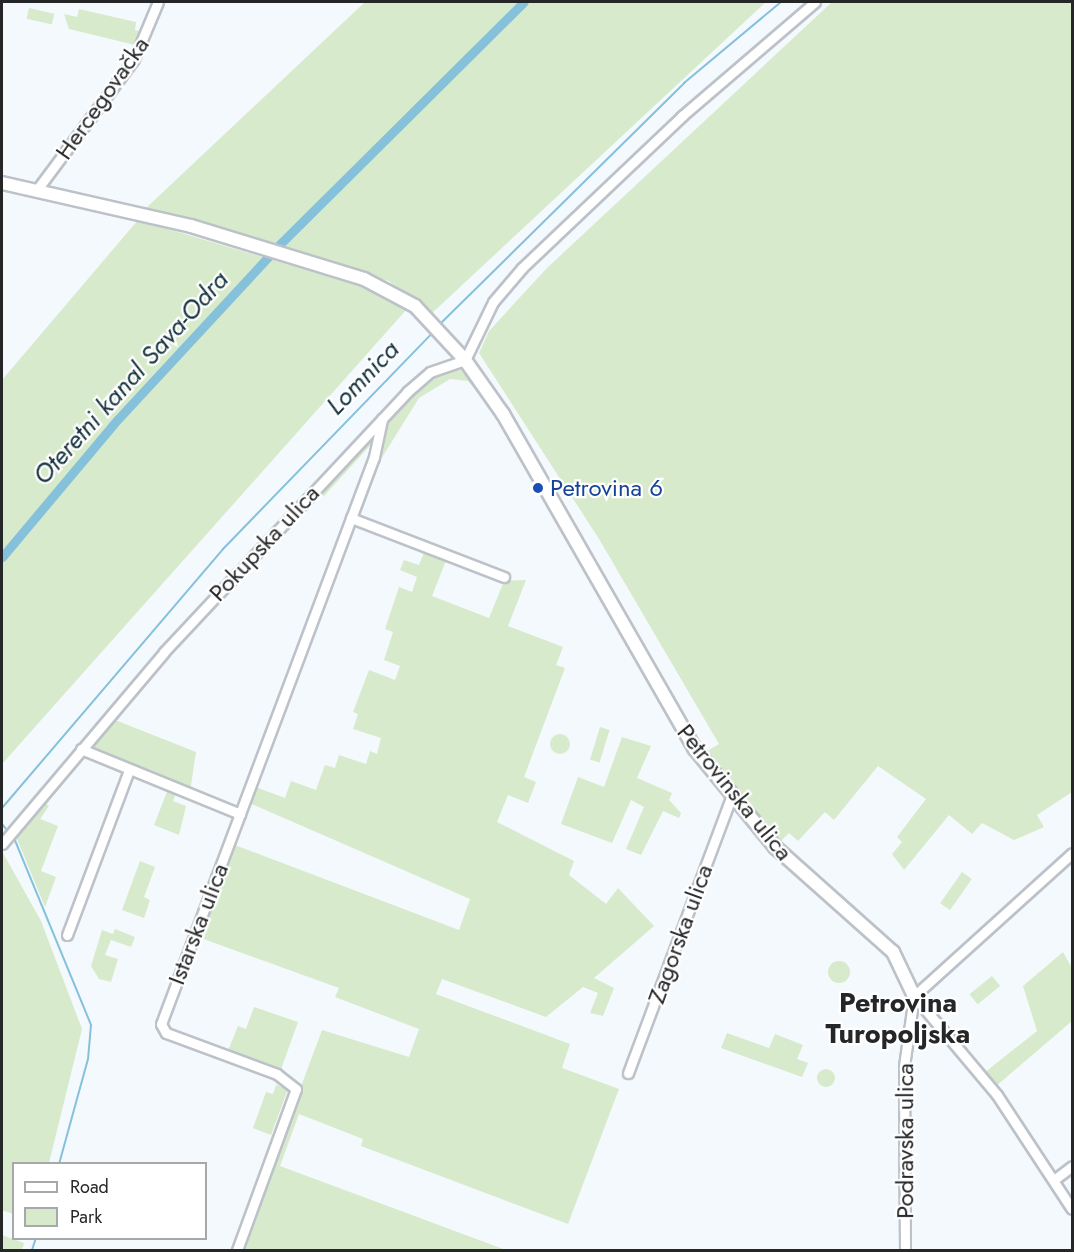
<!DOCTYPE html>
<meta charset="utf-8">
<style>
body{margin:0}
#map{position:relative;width:1074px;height:1252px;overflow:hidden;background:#f4f9fe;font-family:Jost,sans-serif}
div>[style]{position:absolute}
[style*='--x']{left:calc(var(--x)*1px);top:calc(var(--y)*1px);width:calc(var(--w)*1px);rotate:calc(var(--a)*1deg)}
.green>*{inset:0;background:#d7eacb;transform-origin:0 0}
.round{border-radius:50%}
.stream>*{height:2px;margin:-1px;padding:0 1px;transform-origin:1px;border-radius:1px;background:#85c1db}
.canal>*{height:9px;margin:-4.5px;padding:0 4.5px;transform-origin:4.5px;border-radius:4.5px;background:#85c1db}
.roads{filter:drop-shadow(2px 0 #bcc2c8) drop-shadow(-2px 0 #bcc2c8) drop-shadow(0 2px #bcc2c8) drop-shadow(0 -2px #bcc2c8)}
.minor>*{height:9px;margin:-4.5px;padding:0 4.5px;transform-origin:4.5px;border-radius:4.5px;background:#fff}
.tertiary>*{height:12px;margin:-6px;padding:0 6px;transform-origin:6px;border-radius:6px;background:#fff}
.dots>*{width:16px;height:16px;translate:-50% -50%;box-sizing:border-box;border:3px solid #fff;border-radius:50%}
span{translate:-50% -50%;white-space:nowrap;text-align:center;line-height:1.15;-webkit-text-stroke:4.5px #fff;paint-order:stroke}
.street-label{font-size:24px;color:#242628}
.transit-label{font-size:24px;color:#164399}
.left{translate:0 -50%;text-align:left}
.water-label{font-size:26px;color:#16333f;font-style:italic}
.quarter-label{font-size:27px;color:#242628;font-weight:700}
.frame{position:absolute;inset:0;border:3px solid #242628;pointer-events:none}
.legend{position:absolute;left:12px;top:1162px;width:195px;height:78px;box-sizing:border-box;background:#fff;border:2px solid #a7a8a9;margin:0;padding:8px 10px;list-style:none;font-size:18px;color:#242628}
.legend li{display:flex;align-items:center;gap:12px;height:30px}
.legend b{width:30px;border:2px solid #a7a8a9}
</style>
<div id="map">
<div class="green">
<i style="clip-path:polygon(365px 2px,766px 2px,430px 315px,389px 281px,144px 210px)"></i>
<i style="clip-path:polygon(832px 2px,1072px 2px,1072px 792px,1037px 815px,1044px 827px,1014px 840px,982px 823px,972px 834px,949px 815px,904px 870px,892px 854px,902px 842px,897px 837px,926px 799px,878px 766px,834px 820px,825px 812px,798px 841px,789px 833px,778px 844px,704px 753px,719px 744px,599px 539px,479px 353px,489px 331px,547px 268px)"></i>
<i style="left:29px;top:8px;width:26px;height:11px;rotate:13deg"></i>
<i style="clip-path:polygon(79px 9px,136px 22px,135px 30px,144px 32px,135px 45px,69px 29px,64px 14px,77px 17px)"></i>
<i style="clip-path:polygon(138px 220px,386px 294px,407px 309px,2px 764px,2px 380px)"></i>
<i style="clip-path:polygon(466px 369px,484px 393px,482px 398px,468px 381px,450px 379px,419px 398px,381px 459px,360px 516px,355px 514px,389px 418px,431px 376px)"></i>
<i style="clip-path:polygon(375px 431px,377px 438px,324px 496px,315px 493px)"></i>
<i style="clip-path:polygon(425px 550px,447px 558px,432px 596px,489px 618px,504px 581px,526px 580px,508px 626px,563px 647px,556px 665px,565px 668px,524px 777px,536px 782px,528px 803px,508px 795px,497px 822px,574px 861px,569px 875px,606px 904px,618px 888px,654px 926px,594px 978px,614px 988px,603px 1016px,590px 1013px,598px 993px,583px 987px,546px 1017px,442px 979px,436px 994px,570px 1044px,562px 1068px,619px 1089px,568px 1224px,361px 1146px,363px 1139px,299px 1114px,280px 1166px,506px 1250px,240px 1250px,322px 1030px,409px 1057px,419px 1029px,335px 997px,339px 988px,198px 937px,232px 844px,459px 930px,470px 899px,247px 802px,253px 786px,285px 798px,291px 781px,316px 790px,325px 765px,335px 768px,339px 755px,366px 764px,370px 751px,377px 754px,381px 738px,353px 729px,358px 714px,353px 712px,369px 670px,395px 680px,400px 666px,384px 660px,393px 632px,385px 629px,399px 587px,412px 592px,417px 577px,400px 570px,404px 560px,419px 565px)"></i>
<i style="clip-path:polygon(110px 718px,196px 752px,190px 792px,91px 749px)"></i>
<i style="left:600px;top:727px;width:10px;height:34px;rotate:17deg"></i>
<i class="round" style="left:550px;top:734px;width:20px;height:20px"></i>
<i style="clip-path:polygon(622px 737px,651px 746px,637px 778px,672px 793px,669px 800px,681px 813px,679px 818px,663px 811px,641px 855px,626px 849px,644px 807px,631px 800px,612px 843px,561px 824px,578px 777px,604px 787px)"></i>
<i style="clip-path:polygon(168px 789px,176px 793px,173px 801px,186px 806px,179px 835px,154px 825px)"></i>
<i style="clip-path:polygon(42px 801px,49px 806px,40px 819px,58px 826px,41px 871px,56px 877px,45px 907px,15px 834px)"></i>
<i style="clip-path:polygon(2px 851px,41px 921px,82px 1029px,49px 1163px,14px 1164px,13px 1214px,2px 1210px)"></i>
<i style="clip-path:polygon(140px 861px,155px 867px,144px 897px,150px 900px,144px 918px,122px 910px)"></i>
<i style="left:962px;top:872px;width:12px;height:38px;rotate:35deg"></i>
<i style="clip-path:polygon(115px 929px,135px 937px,131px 947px,111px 940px,105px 955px,118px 959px,111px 982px,99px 979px,91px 966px,102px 930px,113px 934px)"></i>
<i style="clip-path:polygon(1063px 952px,1072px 968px,1072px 1021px,995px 1087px,984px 1073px,1037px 1031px,1023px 986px)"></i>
<i class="round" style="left:828px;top:961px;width:22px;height:22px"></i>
<i style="left:992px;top:976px;width:13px;height:29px;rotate:51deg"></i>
<i style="clip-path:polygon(254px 1007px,298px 1022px,280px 1072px,227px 1053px,238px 1026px,246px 1029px)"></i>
<i style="clip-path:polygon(727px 1033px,769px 1048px,775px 1034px,803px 1045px,797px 1059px,808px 1063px,802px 1077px,721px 1048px)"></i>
<i class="round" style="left:817px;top:1069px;width:18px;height:18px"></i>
<i style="clip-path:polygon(276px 1085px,288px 1089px,271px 1135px,253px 1128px,266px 1092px,273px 1094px)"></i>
<i style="clip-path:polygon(2px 1235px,24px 1243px,22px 1250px,2px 1250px)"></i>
</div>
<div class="stream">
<i style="--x:438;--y:326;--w:346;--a:-44.6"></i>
<i style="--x:684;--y:83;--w:126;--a:-39.9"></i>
<i style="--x:2;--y:808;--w:340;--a:-49.5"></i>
<i style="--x:223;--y:549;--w:301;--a:-45.9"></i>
<i style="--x:2;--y:824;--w:6;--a:51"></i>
<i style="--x:14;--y:838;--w:202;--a:67.6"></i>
<i style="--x:91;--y:1025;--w:34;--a:95"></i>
<i style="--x:88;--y:1059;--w:109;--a:105.4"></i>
<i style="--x:32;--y:1250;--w:13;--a:-72"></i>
</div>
<div class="canal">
<i style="--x:276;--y:248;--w:349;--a:-44.8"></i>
<i style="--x:2;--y:557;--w:180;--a:-50"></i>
<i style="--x:118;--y:419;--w:222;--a:-47.2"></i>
</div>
<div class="roads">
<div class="minor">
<i style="--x:36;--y:191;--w:164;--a:-53.4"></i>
<i style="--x:134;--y:59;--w:62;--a:-67.2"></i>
<i style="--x:351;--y:518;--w:164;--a:21.1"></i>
<i style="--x:81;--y:749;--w:172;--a:22.2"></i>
<i style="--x:2;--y:844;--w:251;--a:-49.8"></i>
<i style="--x:164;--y:652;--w:356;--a:-46.9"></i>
<i style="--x:407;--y:392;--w:30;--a:-41"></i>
<i style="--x:430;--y:372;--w:37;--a:-19"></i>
<i style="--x:465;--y:360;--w:64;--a:-64.2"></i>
<i style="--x:493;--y:302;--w:45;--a:-49.5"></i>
<i style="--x:522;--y:268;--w:221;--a:-43.5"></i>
<i style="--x:682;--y:116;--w:175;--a:-40.6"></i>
<i style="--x:67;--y:935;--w:176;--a:-69.4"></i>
<i style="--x:914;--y:996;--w:129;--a:50"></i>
<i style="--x:997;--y:1095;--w:136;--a:56.7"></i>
<i style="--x:914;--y:996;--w:213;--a:-42.1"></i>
<i style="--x:628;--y:1073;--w:297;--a:-69.5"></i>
<i style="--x:1055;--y:1179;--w:21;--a:-37"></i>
<i style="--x:237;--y:1250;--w:171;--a:-69.9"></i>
<i style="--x:296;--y:1089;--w:24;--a:-142"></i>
<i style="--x:277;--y:1074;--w:118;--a:-159.7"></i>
<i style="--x:166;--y:1033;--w:10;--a:-119"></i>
<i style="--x:161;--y:1024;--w:606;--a:-69.41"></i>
<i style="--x:374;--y:457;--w:39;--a:-78"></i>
<i style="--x:905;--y:1250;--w:184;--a:-90.3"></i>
<i style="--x:904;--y:1066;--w:71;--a:-81.9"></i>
</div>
<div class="tertiary">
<i style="--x:2;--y:183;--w:194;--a:12.8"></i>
<i style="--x:191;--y:226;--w:181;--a:17"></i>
<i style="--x:364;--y:279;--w:58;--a:27.9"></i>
<i style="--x:415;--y:306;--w:74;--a:47.2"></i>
<i style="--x:465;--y:360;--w:66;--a:54.9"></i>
<i style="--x:503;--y:414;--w:386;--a:60.2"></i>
<i style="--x:695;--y:749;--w:127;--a:50.8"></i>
<i style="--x:775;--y:847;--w:158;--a:41.7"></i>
<i style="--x:893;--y:952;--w:49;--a:64.5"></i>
</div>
</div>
<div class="dots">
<i style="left:538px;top:488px;background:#1a4fb4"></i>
</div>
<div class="street-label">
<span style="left:102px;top:98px;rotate:-55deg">Hercegovačka</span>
<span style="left:264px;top:543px;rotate:-47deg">Pokupska ulica</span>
<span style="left:735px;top:792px;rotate:51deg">Petrovinska ulica</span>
<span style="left:198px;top:924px;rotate:-69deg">Istarska ulica</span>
<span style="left:680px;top:934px;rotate:-70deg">Zagorska ulica</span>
<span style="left:905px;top:1141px;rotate:-90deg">Podravska ulica</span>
</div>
<div class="transit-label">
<span class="left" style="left:550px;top:488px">Petrovina 6</span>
</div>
<div class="water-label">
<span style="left:131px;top:378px;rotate:-48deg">Oteretni kanal Sava-Odra</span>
<span style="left:363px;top:378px;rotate:-46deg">Lomnica</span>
</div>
<div class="quarter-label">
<span style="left:898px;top:1018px">Petrovina<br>Turopoljska</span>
</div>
<div class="frame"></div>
<ul class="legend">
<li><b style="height:8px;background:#fff"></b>Road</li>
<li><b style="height:16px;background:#d7eacb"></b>Park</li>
</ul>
</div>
